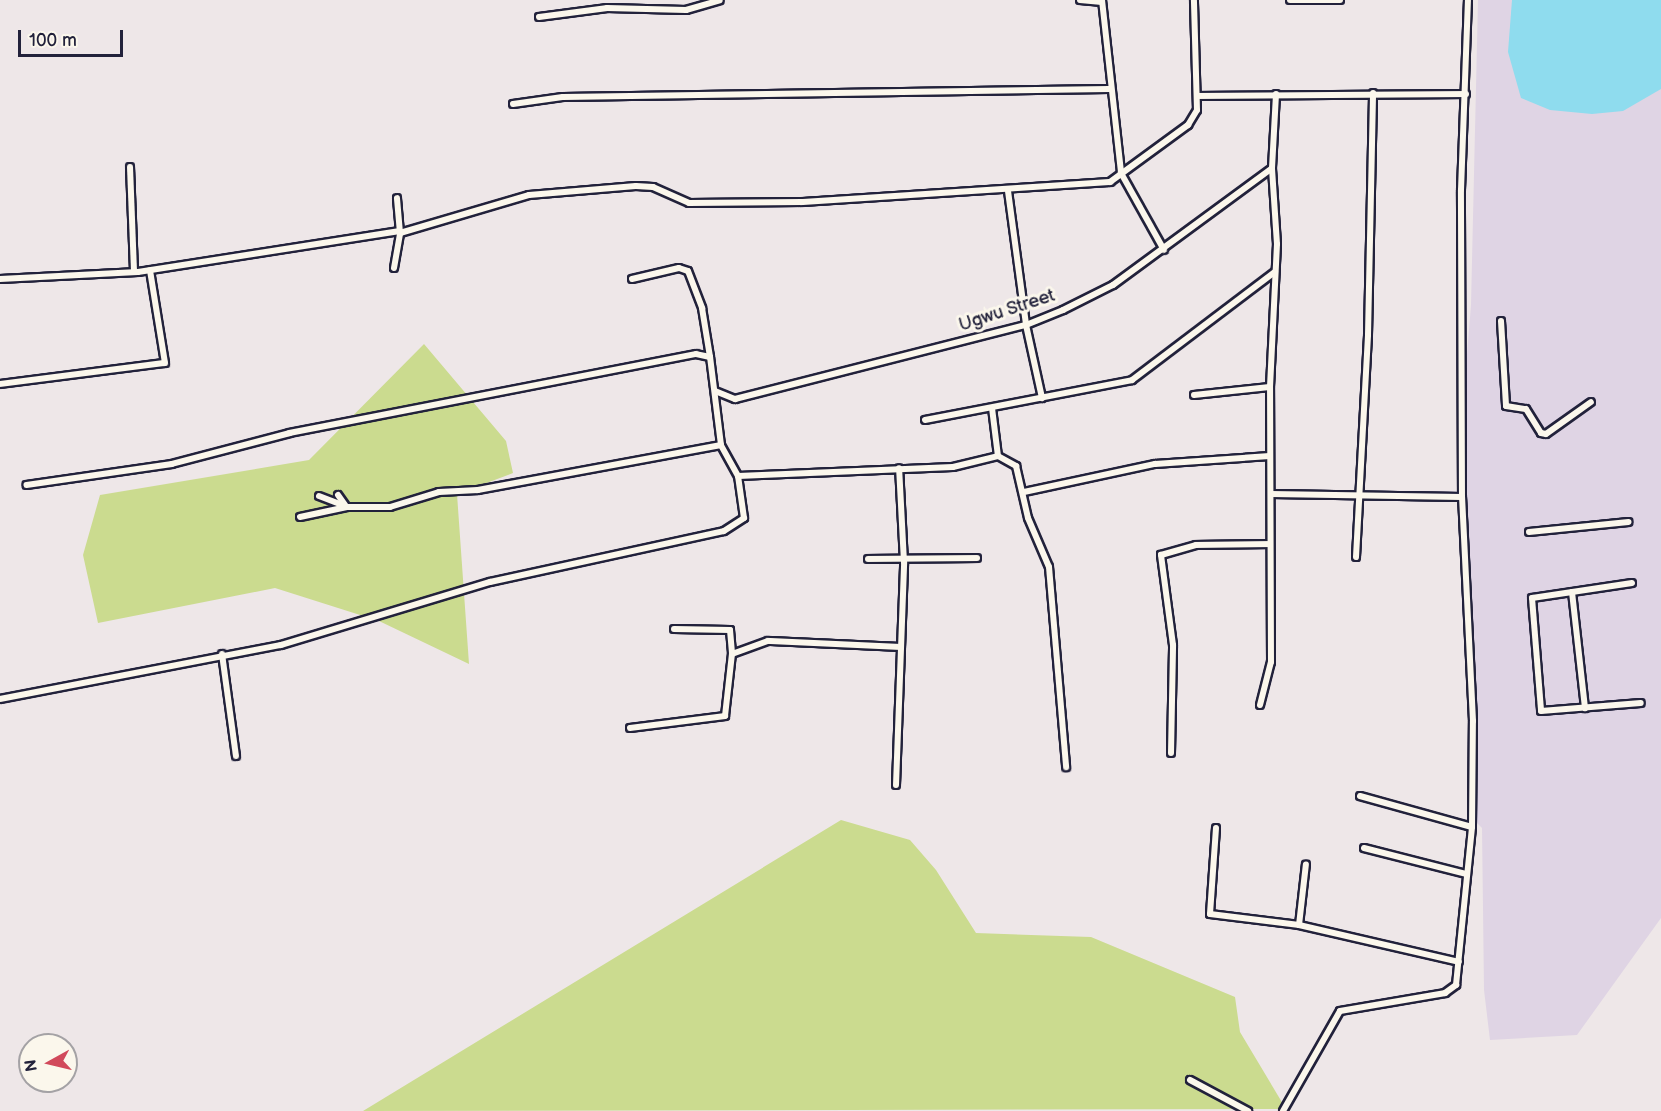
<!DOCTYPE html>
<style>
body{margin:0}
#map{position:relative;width:1661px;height:1111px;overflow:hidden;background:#eee7e8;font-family:"Balsamiq Sans",sans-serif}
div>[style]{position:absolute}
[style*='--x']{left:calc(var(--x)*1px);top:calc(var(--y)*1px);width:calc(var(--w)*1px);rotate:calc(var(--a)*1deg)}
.built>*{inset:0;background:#dfd4e4}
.green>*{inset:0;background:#cbdb8f}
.water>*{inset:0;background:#8fdcee}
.roads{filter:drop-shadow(2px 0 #22223b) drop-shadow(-2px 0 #22223b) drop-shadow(0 2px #22223b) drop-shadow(0 -2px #22223b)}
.minor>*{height:6px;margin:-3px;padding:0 3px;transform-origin:3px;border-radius:3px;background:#fbf7ec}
span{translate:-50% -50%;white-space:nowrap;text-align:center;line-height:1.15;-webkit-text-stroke:6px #fbf7ec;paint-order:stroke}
.street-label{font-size:18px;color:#22223b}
.north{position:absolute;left:18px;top:1033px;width:60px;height:60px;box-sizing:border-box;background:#fbf7ec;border:2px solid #a4a2a5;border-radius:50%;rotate:262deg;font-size:16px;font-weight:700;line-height:24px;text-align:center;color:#22223b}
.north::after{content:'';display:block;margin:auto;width:21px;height:27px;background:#d1495b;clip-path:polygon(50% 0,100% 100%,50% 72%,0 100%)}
.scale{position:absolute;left:18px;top:30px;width:105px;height:27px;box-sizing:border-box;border:3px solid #22223b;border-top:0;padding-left:8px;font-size:18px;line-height:21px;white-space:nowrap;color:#22223b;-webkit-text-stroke:4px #fbf7ec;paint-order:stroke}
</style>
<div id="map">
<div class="built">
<i style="clip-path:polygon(1478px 0,1661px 0,1661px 918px,1577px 1035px,1490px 1040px,1484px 990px,1482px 828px,1474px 820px,1460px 441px,1471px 305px)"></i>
</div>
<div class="green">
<i style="clip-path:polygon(424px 344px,506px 441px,513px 473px,457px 494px,469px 664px,379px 621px,275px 588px,98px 623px,83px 555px,100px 495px,309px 460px)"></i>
<i style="clip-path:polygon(841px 820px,910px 840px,936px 870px,976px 933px,1091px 937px,1235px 997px,1240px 1032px,1286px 1109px,363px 1111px)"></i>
</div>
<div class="water">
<i style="clip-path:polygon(1512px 0,1661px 0,1661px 89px,1623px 111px,1592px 114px,1550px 110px,1521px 98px,1508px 52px)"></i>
</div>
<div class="roads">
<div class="minor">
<i style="--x:1080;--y:0;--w:22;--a:5"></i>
<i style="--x:1102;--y:0;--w:174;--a:83.7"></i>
<i style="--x:1121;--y:173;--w:88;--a:60.8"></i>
<i style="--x:1290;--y:0;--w:50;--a:0"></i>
<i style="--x:539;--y:17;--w:69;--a:-7.5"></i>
<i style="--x:607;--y:8;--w:79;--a:1.5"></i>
<i style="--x:686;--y:10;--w:35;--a:-16"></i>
<i style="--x:1198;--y:96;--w:268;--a:-0.4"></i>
<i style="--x:513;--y:104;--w:50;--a:-8"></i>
<i style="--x:563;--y:97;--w:546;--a:-0.84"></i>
<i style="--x:130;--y:167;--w:104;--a:87.8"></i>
<i style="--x:1008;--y:191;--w:135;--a:82.3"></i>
<i style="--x:1026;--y:325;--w:75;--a:77.6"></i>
<i style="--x:400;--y:233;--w:134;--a:-16.4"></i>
<i style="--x:529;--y:195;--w:107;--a:-4.8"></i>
<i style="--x:636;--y:186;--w:17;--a:3"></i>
<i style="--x:653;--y:187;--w:39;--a:24"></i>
<i style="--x:689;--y:203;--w:113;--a:-0.5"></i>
<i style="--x:802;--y:202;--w:309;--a:-3.7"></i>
<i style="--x:1110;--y:182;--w:97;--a:-36.2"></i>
<i style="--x:1188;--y:125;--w:17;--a:-59"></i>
<i style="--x:1197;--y:110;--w:110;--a:-91.6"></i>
<i style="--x:394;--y:268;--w:36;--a:-80"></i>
<i style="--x:400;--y:233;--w:35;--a:-95"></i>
<i style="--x:0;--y:279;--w:138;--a:-2.9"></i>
<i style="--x:138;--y:272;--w:265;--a:-8.9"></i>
<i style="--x:632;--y:279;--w:48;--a:-13.2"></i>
<i style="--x:679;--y:268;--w:9;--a:18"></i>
<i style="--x:688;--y:271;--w:40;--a:69"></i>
<i style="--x:702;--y:308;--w:50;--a:80.7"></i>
<i style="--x:1501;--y:321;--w:85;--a:86.6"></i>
<i style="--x:1506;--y:406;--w:20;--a:9"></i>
<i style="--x:1526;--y:409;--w:28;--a:58"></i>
<i style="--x:1541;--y:433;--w:5;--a:11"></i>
<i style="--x:1546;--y:434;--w:55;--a:-35.4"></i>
<i style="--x:0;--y:384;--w:166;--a:-7.3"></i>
<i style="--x:165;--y:363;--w:94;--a:-99.2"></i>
<i style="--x:715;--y:391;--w:22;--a:22"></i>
<i style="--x:735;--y:399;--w:300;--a:-14.3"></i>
<i style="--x:1026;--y:325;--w:40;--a:-22"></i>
<i style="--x:1063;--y:310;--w:56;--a:-26.6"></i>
<i style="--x:1113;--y:285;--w:197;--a:-36.3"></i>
<i style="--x:1194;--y:395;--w:76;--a:-6"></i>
<i style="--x:992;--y:408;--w:48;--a:82.9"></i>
<i style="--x:998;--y:456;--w:21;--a:29"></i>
<i style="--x:1016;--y:466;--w:53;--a:77"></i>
<i style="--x:1028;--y:518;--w:53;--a:66.8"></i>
<i style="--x:1049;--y:567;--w:201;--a:85.1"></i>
<i style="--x:925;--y:420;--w:211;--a:-10.9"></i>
<i style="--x:1132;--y:380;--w:179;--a:-37.1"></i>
<i style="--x:738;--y:476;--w:215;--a:-2.4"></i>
<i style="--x:953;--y:467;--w:46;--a:-13.7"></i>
<i style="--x:1024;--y:492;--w:134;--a:-12.1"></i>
<i style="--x:1155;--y:464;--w:115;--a:-4"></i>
<i style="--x:1271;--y:494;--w:191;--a:0.9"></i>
<i style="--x:338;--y:495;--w:12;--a:55"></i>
<i style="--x:319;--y:496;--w:30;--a:21"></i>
<i style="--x:300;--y:517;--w:48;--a:-12"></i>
<i style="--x:347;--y:507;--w:43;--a:0"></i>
<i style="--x:390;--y:507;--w:51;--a:-17"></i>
<i style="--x:439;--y:492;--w:39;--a:-3"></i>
<i style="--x:478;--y:490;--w:247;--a:-10.5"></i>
<i style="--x:1529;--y:532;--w:100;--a:-5.8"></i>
<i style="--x:1356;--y:557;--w:222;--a:-86.9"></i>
<i style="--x:1368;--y:335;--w:242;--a:-88.8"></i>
<i style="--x:868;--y:559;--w:109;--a:-0.5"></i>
<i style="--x:1632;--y:583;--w:101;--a:171.5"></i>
<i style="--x:1532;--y:598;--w:113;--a:85.4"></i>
<i style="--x:1541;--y:711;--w:100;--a:-4.6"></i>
<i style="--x:1572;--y:592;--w:117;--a:83.6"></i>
<i style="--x:674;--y:629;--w:56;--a:1"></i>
<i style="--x:730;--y:630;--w:24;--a:85"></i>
<i style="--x:222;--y:654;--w:103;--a:82.2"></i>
<i style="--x:0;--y:699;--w:286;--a:-10.9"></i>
<i style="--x:281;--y:645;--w:218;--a:-16.8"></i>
<i style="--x:490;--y:582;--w:239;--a:-12.3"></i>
<i style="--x:724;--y:531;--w:24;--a:-33"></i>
<i style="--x:744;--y:518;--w:42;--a:-98.1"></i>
<i style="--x:738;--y:476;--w:35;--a:-119"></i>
<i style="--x:721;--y:445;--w:89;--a:-97.1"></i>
<i style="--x:710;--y:357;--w:14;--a:-168"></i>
<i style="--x:696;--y:354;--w:414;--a:169"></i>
<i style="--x:290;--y:433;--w:122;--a:165.3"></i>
<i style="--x:172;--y:464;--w:147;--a:171.8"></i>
<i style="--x:1260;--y:705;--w:44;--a:-75.7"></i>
<i style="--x:1271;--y:662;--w:275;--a:-90.2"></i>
<i style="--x:1270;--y:387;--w:143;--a:-87.2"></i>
<i style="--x:1277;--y:244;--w:76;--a:-93.8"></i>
<i style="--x:1272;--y:168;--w:74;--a:-86.9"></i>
<i style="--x:630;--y:728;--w:96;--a:-7.2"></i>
<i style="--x:725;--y:716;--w:62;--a:-83.6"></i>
<i style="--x:732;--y:654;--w:38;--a:-20"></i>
<i style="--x:768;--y:641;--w:130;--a:2.6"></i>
<i style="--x:1171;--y:753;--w:108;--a:-88.9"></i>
<i style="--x:1173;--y:645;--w:91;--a:-97.6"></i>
<i style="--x:1161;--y:555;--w:36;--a:-16"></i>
<i style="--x:1196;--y:545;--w:74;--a:-0.8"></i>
<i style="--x:896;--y:785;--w:223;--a:-87.9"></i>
<i style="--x:904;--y:562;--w:94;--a:-93"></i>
<i style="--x:1360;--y:796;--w:116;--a:15.5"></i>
<i style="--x:1216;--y:828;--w:86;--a:94"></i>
<i style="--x:1210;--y:914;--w:90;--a:7"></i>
<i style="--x:1299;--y:925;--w:164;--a:13"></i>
<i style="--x:1364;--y:848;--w:105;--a:14.3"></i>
<i style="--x:1299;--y:925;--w:61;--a:-83.5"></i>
<i style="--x:1190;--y:1080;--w:66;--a:28.1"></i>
<i style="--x:1283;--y:1111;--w:115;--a:-60.3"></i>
<i style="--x:1340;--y:1011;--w:107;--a:-9.7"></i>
<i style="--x:1445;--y:993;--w:14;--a:-36"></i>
<i style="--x:1456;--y:985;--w:159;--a:-84.2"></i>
<i style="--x:1472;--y:827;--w:106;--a:-89.5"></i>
<i style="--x:1473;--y:721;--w:224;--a:-92.8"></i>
<i style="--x:1462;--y:497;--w:307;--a:-90.2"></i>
<i style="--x:1461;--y:190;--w:190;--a:-87.9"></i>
</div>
</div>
<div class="street-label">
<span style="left:1007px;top:311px;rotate:-18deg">Ugwu Street</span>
</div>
<div class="north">N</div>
<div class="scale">100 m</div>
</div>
